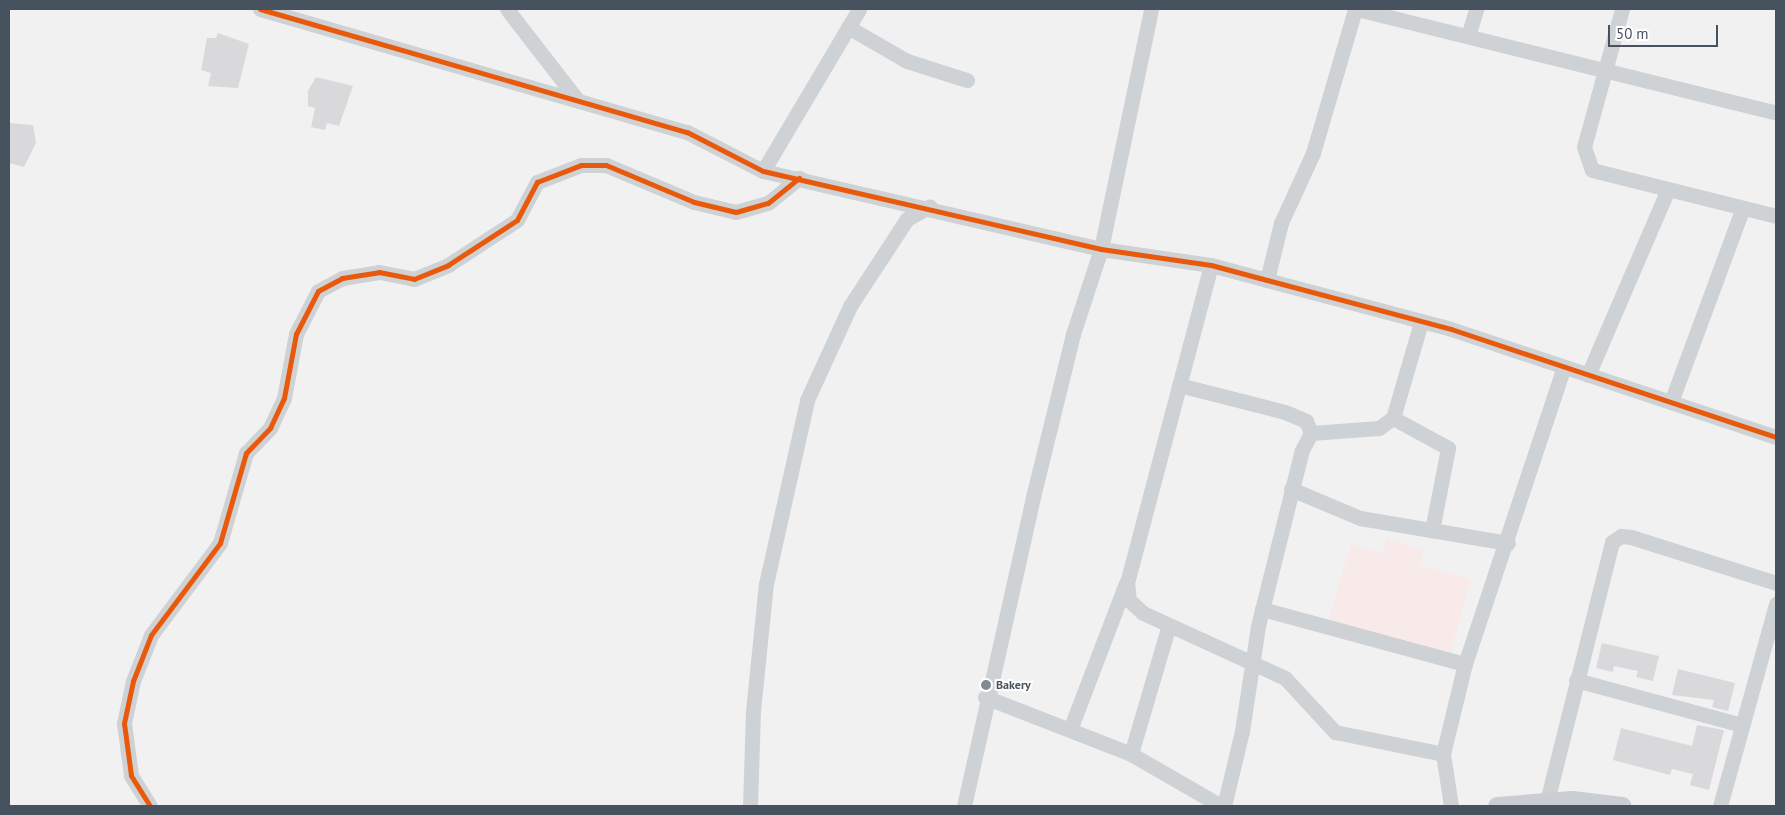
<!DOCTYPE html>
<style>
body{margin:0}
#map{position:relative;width:1785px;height:815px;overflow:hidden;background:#f2f1f1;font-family:"PT Sans",sans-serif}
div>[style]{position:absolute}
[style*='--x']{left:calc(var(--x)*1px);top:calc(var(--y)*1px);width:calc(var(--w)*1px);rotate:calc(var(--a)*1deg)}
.medical>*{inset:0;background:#f8eae8}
.building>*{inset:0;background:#d9d9db}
.minor>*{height:15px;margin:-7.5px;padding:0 7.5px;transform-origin:7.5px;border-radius:7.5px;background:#cfd2d5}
.major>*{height:19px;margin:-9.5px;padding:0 9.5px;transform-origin:9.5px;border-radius:9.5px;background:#cacdd2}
.cycleway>*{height:5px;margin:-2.5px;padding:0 2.5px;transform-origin:2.5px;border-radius:2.5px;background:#e8590c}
.dots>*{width:14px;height:14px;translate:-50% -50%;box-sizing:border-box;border:2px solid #fff;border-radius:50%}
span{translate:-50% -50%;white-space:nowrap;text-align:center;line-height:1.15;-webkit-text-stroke:4px #fff;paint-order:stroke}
.poi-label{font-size:12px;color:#47525f;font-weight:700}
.left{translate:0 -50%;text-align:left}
.frame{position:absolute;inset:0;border:10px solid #47525f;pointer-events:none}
.scale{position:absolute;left:1608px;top:25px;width:110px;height:22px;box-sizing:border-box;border:2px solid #47525f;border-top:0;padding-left:6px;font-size:15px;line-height:18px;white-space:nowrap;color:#47525f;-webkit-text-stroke:4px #fff;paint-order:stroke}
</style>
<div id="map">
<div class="medical">
<i style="clip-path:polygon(1387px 539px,1424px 550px,1420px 565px,1471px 580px,1449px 657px,1328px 621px,1351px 544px,1382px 553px)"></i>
</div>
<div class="building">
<i style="clip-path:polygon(218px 33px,249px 44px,238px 88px,208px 86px,211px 73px,201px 70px,207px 38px,216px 38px)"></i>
<i style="clip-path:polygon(316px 77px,353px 86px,339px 126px,327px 123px,325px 130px,311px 127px,315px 108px,308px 106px,308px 91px)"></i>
<i style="clip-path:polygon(9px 123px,33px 125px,36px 143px,24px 167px,9px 163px)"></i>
<i style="clip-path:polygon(1602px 643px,1659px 656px,1653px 681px,1636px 677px,1638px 671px,1614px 666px,1613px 672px,1596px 668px)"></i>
<i style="clip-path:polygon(1678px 669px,1735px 683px,1728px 711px,1712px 707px,1714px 700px,1672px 695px)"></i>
<i style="clip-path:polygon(1697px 725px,1724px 730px,1709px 790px,1690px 785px,1693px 774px,1672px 769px,1670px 775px,1613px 760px,1621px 728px,1692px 746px)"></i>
</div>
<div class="minor">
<i style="--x:260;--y:9;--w:444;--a:16.1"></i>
<i style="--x:687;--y:132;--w:85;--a:27.2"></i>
<i style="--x:763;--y:171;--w:347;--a:13"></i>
<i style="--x:1101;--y:249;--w:111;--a:8.3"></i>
<i style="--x:1211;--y:265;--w:58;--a:15"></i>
<i style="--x:1267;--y:280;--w:190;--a:14.9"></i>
<i style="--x:1451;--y:329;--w:342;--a:18.4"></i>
<i style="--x:507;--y:9;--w:116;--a:52.3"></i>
<i style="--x:1357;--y:9;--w:432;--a:13.9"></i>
<i style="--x:1622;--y:9;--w:143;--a:105.4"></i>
<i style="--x:1584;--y:147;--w:24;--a:71"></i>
<i style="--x:1592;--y:170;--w:190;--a:14"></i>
<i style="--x:848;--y:27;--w:68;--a:30"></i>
<i style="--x:907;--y:61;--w:63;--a:17.6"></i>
<i style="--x:1468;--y:36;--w:28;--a:-73"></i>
<i style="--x:763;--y:171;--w:188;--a:-59.3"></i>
<i style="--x:1211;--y:265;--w:328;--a:104.8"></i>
<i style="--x:1127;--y:582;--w:18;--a:84"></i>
<i style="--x:1129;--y:600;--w:19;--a:43"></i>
<i style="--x:1143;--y:613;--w:156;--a:24.6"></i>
<i style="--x:1285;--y:678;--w:74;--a:47.2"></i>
<i style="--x:1335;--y:732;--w:110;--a:11.5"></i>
<i style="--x:1267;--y:280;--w:59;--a:-76.2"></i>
<i style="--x:1281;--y:223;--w:77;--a:-65.4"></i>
<i style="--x:1313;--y:153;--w:150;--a:-73.7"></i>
<i style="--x:1588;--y:375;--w:202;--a:-66.7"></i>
<i style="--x:1179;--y:385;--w:109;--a:14.3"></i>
<i style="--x:1285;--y:412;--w:23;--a:23"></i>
<i style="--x:1306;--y:421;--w:13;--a:67"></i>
<i style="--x:1671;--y:402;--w:205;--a:-69.7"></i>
<i style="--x:1393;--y:418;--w:63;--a:28.6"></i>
<i style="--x:1448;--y:448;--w:84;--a:101"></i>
<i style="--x:1291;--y:489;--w:75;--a:22.8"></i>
<i style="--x:1360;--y:518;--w:150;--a:9.6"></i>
<i style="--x:1262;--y:609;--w:210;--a:15.2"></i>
<i style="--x:1576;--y:680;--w:172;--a:15.2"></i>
<i style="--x:985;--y:697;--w:157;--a:21.3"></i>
<i style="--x:1131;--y:754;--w:104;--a:30"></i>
<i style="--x:1071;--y:727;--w:154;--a:-69.1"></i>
<i style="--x:1131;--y:754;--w:134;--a:-73.6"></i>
<i style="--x:1547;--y:801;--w:267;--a:-75.9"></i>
<i style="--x:1612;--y:542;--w:11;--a:-34"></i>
<i style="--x:1621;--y:536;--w:10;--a:6"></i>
<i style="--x:1631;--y:537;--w:152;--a:17.6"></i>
<i style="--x:150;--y:806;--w:36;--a:-122"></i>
<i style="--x:131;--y:775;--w:52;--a:-97.7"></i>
<i style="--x:124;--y:723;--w:43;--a:-77.9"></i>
<i style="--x:133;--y:681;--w:49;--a:-68.6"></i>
<i style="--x:151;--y:635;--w:115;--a:-53.1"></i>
<i style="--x:220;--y:543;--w:94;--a:-73.9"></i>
<i style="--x:246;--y:453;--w:35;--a:-46"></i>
<i style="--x:270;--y:428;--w:33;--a:-65"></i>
<i style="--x:284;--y:398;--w:65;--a:-79.4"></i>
<i style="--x:296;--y:334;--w:48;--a:-62.9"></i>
<i style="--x:318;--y:291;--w:27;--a:-28"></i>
<i style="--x:342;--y:278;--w:37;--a:-9"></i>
<i style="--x:379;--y:272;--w:36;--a:11"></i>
<i style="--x:414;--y:279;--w:37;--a:-22"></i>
<i style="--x:448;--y:265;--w:82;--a:-33.1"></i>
<i style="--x:517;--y:220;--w:43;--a:-62.2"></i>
<i style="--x:537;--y:182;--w:47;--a:-21.1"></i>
<i style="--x:581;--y:165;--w:25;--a:0"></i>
<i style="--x:606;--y:165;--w:95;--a:22.8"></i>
<i style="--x:694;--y:202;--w:43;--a:13.4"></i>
<i style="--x:736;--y:212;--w:33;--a:-16"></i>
<i style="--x:768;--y:203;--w:40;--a:-39"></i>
<i style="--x:750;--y:806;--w:95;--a:-88.2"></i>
<i style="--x:753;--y:711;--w:128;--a:-84.2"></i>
<i style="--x:766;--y:584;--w:189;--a:-77.4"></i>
<i style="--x:807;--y:400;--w:103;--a:-65.4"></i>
<i style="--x:850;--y:306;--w:104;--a:-56.8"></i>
<i style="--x:907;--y:219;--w:26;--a:-29"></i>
<i style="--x:964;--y:806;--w:317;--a:-77.4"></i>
<i style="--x:1033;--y:497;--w:168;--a:-76.2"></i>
<i style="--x:1073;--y:334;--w:89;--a:-71.8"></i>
<i style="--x:1101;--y:249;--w:245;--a:-78.2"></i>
<i style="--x:1224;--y:806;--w:77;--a:-76.5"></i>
<i style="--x:1242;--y:731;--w:106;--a:-81.3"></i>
<i style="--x:1258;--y:626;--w:181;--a:-76"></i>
<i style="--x:1302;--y:450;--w:19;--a:-62"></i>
<i style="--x:1311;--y:433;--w:68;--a:-4.2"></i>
<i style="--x:1379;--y:428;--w:17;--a:-36"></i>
<i style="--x:1393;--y:418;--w:100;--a:-73.7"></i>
<i style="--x:1451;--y:806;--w:53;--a:-98.7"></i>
<i style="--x:1443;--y:754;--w:93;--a:-76.3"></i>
<i style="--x:1465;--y:664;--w:313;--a:-71.6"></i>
<i style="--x:1720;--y:806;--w:210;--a:-74.5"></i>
</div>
<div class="major">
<i style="--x:1497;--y:806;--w:75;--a:-4.6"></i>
<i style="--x:1572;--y:800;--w:50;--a:6.8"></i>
</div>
<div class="cycleway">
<i style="--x:260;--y:9;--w:444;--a:16.1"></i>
<i style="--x:687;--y:132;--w:85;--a:27.2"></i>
<i style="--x:763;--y:171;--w:347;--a:13"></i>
<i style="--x:1101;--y:249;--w:111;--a:8.3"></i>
<i style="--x:1211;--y:265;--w:58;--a:15"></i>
<i style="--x:1267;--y:280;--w:190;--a:14.9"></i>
<i style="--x:1451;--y:329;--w:342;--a:18.4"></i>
<i style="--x:150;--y:806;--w:36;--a:-122"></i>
<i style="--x:131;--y:775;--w:52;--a:-97.7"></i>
<i style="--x:124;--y:723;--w:43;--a:-77.9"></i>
<i style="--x:133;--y:681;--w:49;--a:-68.6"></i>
<i style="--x:151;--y:635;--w:115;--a:-53.1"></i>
<i style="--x:220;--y:543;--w:94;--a:-73.9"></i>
<i style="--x:246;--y:453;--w:35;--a:-46"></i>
<i style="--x:270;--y:428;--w:33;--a:-65"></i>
<i style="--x:284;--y:398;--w:65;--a:-79.4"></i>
<i style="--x:296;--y:334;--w:48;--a:-62.9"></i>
<i style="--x:318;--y:291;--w:27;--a:-28"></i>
<i style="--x:342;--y:278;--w:37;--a:-9"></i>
<i style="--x:379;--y:272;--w:36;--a:11"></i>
<i style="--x:414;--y:279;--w:37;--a:-22"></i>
<i style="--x:448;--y:265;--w:82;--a:-33.1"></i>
<i style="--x:517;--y:220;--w:43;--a:-62.2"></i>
<i style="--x:537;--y:182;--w:47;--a:-21.1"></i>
<i style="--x:581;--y:165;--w:25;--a:0"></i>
<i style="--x:606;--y:165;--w:95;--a:22.8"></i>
<i style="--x:694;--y:202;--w:43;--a:13.4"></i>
<i style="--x:736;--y:212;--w:33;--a:-16"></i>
<i style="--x:768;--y:203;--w:40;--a:-39"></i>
</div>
<div class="dots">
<i style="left:986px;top:685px;background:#838a92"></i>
</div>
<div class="poi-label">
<span class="left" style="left:996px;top:685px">Bakery</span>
</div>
<div class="frame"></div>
<div class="scale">50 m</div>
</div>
